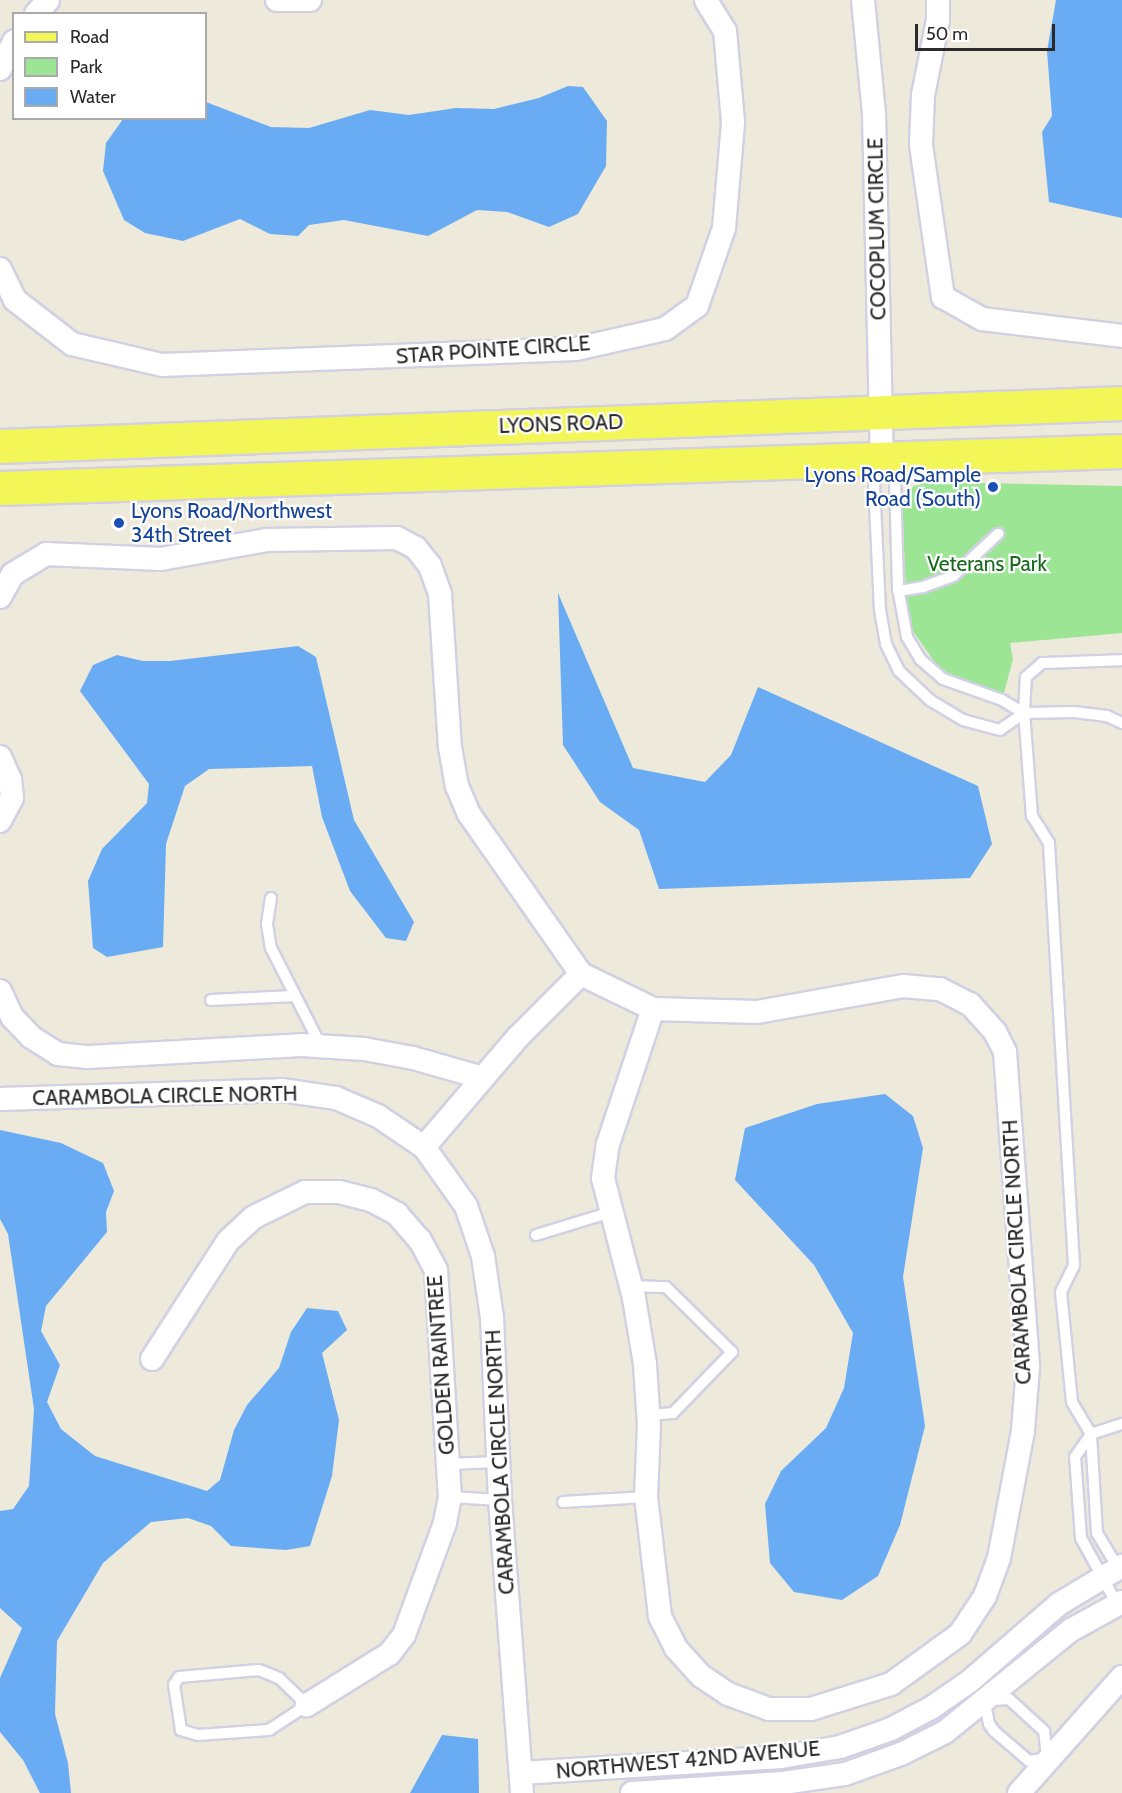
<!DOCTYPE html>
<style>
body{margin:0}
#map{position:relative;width:1122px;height:1793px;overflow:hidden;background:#ede9db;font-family:Cabin,sans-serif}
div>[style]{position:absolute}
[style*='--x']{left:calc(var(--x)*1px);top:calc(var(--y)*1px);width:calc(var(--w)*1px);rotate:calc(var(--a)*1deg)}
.green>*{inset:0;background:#9ce595}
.water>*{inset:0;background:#6aacf3}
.roads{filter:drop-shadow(2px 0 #d2d0e3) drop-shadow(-2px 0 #d2d0e3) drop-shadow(0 2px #d2d0e3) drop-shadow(0 -2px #d2d0e3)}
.lane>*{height:10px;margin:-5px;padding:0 5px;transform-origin:5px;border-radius:5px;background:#fff}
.street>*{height:22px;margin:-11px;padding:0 11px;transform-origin:11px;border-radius:11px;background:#fff}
.primary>*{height:33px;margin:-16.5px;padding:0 16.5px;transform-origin:16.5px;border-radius:16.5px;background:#f3f657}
.dots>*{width:16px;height:16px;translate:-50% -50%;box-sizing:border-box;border:3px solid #fff;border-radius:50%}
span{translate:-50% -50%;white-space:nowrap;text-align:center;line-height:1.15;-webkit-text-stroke:4.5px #fff;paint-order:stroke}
.street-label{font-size:21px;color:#2a2a2a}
.transit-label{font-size:21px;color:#164399}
.right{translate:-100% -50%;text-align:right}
.left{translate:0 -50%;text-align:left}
.park-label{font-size:21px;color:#176a1b}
.legend{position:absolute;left:12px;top:12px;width:195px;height:108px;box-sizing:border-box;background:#fff;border:2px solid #aaa;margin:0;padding:8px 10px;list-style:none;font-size:18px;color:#2a2a2a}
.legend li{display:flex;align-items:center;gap:12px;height:30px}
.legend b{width:30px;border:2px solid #aaa}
.scale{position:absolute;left:915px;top:24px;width:140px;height:27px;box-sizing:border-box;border:3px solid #2a2a2a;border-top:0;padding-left:8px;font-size:18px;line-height:21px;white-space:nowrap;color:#2a2a2a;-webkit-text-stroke:4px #fff;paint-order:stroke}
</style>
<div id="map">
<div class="green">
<i style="clip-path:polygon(928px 482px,1122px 486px,1122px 633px,1010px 643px,1013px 659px,1004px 693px,953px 680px,941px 671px,910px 627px,906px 590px,902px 504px,912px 487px)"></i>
</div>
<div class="water">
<i style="clip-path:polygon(1056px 0,1122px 0,1122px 218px,1049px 202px,1042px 132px,1052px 116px,1047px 51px)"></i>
<i style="clip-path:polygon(568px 86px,583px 87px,607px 121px,606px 166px,578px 214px,549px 227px,507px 212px,477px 210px,428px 236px,344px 220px,309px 225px,298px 236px,270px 234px,240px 219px,183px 241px,145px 233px,124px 220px,103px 171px,106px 143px,123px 119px,206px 118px,206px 102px,271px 127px,309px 128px,370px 110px,409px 115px,456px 108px,494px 109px,539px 98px)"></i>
<i style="clip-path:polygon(558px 593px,633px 768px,705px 782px,731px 755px,758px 687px,978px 786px,992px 844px,970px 878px,659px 889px,639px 830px,600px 802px,563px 745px)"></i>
<i style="clip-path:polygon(298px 646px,316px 657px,354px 820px,414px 922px,406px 941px,386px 938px,350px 891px,322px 817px,312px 766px,209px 769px,185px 786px,166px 844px,163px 947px,107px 957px,93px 948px,88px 881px,102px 849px,147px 803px,149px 784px,80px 691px,93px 665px,117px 655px,143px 661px,170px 661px)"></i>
<i style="clip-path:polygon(885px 1094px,913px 1116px,923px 1148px,903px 1277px,925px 1426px,900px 1525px,878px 1576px,842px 1600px,794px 1592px,770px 1563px,765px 1504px,781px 1471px,826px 1428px,844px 1388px,853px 1333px,814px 1265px,735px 1180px,745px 1128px,817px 1104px)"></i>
<i style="clip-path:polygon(0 1130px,61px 1143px,103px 1163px,114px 1191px,106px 1212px,107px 1232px,46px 1306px,41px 1331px,60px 1365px,47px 1402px,61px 1429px,95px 1456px,207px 1491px,220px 1480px,234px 1430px,247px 1405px,279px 1368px,291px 1332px,307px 1308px,338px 1311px,347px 1330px,322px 1353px,339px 1420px,332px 1476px,310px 1546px,286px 1550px,231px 1546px,211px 1526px,188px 1518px,151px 1522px,103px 1563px,57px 1641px,55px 1714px,68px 1763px,71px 1793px,40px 1793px,23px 1760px,0 1732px,0 1678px,22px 1628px,0 1608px,0 1511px,13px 1509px,29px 1486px,34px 1409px,8px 1234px,0 1219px)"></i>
<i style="clip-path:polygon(442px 1735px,478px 1739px,479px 1793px,410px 1793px)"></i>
</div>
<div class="roads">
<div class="lane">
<i style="--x:898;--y:591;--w:25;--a:-9"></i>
<i style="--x:923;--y:587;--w:32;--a:-20"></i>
<i style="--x:953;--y:576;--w:62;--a:-43"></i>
<i style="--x:1024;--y:713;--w:29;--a:145"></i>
<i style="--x:1000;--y:730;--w:38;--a:-165"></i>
<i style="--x:963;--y:720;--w:37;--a:-149"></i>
<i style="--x:931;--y:701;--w:44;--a:-136.8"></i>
<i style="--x:899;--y:671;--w:30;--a:-116"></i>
<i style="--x:886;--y:644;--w:35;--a:-100"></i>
<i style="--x:880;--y:610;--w:127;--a:-92.7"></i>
<i style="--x:874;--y:483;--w:26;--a:-72"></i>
<i style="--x:882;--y:458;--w:26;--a:59"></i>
<i style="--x:895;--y:480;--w:108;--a:88.4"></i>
<i style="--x:898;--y:588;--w:50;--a:79.6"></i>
<i style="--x:907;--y:637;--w:26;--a:59"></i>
<i style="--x:920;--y:659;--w:30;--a:41"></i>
<i style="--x:943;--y:679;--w:63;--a:19.6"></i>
<i style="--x:1002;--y:700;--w:26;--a:31"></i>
<i style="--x:1024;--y:713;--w:50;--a:-1.1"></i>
<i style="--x:1074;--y:712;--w:33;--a:7"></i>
<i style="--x:1107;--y:716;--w:17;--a:25"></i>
<i style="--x:271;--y:898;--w:26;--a:99"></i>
<i style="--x:267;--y:924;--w:24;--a:81"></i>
<i style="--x:271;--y:948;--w:110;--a:63"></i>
<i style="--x:211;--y:1000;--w:83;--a:-2.8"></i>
<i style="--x:536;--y:1235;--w:78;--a:-17"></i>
<i style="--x:631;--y:1286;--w:35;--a:2"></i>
<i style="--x:666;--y:1287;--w:93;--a:44.6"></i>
<i style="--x:732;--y:1352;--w:85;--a:134"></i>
<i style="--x:673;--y:1413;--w:25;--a:175"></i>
<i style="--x:448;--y:1464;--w:50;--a:-2.3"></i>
<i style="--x:450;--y:1497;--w:50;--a:3.4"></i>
<i style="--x:563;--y:1502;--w:83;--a:-3.4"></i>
<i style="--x:1120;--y:1571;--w:44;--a:-121.2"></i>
<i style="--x:1097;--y:1533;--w:99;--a:-93.5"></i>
<i style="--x:1091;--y:1434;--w:37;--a:-121"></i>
<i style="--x:1072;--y:1402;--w:111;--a:-95.7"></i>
<i style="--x:1061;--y:1292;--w:30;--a:-64"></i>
<i style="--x:1074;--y:1265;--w:423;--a:-93.4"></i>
<i style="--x:1049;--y:843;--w:32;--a:-122"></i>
<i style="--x:1032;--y:816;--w:103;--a:-94.4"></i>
<i style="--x:1024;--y:713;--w:36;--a:-87"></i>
<i style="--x:1026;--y:677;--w:21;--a:-41"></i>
<i style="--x:1042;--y:663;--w:80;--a:-2.1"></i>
<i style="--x:1117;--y:1604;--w:75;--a:-118.6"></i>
<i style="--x:1081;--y:1538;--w:81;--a:-94.2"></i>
<i style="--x:1075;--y:1457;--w:28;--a:-55"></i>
<i style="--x:1091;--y:1434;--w:33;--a:-18"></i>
<i style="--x:259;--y:1670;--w:22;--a:22"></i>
<i style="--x:279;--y:1678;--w:39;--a:44"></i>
<i style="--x:307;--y:1705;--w:45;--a:146.7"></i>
<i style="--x:269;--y:1730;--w:71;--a:176"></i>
<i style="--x:198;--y:1735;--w:18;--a:-164"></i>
<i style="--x:181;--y:1730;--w:46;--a:-98.8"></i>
<i style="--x:174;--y:1685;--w:9;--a:-58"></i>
<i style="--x:179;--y:1677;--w:80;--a:-5"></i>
<i style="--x:984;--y:1698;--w:26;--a:79"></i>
<i style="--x:989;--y:1724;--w:9;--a:54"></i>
<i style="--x:994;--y:1731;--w:46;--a:40.6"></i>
<i style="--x:1029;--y:1761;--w:18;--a:-9"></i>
<i style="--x:1047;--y:1758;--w:27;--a:-96"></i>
<i style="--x:1044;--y:1731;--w:47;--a:-137.6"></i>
<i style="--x:1009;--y:1699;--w:17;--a:177"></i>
</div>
<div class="street">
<i style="--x:277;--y:0;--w:33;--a:0"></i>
<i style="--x:863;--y:0;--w:115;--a:84.5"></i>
<i style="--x:874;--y:114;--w:344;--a:88.7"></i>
<i style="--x:938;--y:0;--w:20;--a:90"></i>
<i style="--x:938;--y:20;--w:76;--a:101.3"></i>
<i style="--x:923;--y:95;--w:50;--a:92.3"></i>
<i style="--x:921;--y:145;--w:154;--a:81.8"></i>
<i style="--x:943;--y:297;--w:45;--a:29.4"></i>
<i style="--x:982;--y:319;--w:141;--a:6.9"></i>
<i style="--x:36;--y:14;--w:18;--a:-49"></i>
<i style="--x:0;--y:69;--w:31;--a:-63"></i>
<i style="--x:0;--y:269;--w:34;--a:64"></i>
<i style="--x:15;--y:300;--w:72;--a:37.7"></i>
<i style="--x:72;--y:344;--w:92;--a:13.1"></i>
<i style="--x:162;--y:365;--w:414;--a:-2.2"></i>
<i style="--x:576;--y:349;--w:91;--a:-12.7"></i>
<i style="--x:665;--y:329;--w:39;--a:-36"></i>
<i style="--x:697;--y:306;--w:83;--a:-70.9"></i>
<i style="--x:724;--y:228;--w:106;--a:-85.1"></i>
<i style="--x:733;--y:122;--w:91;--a:-95"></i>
<i style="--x:725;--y:31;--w:36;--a:-122"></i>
<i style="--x:0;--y:597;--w:26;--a:-61"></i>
<i style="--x:13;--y:574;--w:39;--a:-31"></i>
<i style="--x:46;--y:554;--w:115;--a:2.5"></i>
<i style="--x:161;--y:559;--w:108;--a:-10.2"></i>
<i style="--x:267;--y:540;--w:130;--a:-0.9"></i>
<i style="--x:397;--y:538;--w:21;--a:28"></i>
<i style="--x:416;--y:548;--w:23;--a:52"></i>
<i style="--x:430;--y:566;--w:30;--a:70"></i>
<i style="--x:440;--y:594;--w:153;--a:86.3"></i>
<i style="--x:450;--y:747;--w:40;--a:80"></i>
<i style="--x:457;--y:786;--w:30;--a:67"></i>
<i style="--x:469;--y:814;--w:195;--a:55"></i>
<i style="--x:0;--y:757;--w:24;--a:66"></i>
<i style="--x:10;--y:779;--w:19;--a:84"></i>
<i style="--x:12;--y:798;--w:26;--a:118"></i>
<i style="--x:0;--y:991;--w:29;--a:65"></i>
<i style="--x:12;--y:1017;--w:28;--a:46"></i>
<i style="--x:31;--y:1037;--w:32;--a:32"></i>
<i style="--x:58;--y:1054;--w:30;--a:6"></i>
<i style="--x:88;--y:1057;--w:213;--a:-3.2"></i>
<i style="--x:301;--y:1045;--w:63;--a:3.6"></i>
<i style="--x:364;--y:1049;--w:50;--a:10.4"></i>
<i style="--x:413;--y:1058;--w:73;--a:15.9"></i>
<i style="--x:0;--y:1099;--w:282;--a:-1.8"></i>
<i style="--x:282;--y:1090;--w:55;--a:8.4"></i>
<i style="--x:336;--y:1098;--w:46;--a:23.2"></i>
<i style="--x:378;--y:1116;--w:55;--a:34"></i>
<i style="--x:424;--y:1147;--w:72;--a:54.6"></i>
<i style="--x:466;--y:1206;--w:53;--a:71.2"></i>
<i style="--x:483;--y:1256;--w:63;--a:81.7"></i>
<i style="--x:492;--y:1318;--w:182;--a:87.5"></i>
<i style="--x:500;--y:1500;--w:294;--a:85.7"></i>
<i style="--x:424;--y:1147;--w:145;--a:-49.5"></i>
<i style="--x:518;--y:1037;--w:89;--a:-45"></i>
<i style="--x:581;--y:974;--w:80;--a:25.9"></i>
<i style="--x:653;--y:1009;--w:104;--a:1.7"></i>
<i style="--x:757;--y:1012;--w:148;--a:-10.1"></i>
<i style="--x:903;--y:986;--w:37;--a:5"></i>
<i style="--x:940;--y:989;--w:34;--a:27"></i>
<i style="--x:970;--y:1004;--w:38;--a:48"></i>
<i style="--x:995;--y:1032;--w:22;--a:63"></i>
<i style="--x:1005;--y:1052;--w:316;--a:85.8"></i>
<i style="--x:1028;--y:1367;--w:64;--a:94.5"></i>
<i style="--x:1023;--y:1431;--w:129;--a:100.7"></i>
<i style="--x:999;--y:1558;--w:40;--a:110.2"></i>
<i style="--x:985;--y:1596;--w:45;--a:123.3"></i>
<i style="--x:960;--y:1634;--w:85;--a:144.1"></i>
<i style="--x:891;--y:1684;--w:84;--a:162.6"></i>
<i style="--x:811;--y:1709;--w:42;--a:180"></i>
<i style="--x:769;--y:1709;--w:44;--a:-159.9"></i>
<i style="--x:728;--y:1694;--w:32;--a:-146"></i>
<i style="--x:701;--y:1676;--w:38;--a:-132"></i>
<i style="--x:676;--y:1648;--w:36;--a:-117"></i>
<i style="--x:660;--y:1616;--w:120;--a:-96.7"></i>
<i style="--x:646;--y:1497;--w:71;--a:-87.6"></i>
<i style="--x:649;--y:1426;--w:62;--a:-93.7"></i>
<i style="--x:645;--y:1364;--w:67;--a:-99.5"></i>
<i style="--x:634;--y:1298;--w:124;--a:-104.5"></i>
<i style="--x:603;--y:1178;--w:34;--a:-82"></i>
<i style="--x:608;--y:1144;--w:142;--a:-71.6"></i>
<i style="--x:152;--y:1359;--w:140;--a:-57.2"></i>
<i style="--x:228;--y:1241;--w:35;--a:-43"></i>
<i style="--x:254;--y:1217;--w:57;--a:-26.1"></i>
<i style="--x:305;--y:1192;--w:34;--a:0"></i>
<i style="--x:339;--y:1192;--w:33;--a:14"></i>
<i style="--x:371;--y:1200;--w:30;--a:28"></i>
<i style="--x:397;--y:1214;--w:35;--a:49"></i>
<i style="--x:420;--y:1240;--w:34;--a:62"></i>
<i style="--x:436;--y:1270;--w:227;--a:86.5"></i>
<i style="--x:450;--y:1497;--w:26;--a:101"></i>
<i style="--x:445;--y:1523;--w:119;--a:110.1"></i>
<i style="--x:404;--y:1635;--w:24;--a:128"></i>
<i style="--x:389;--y:1654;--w:97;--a:148.1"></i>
<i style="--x:521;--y:1773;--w:260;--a:-3.5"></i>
<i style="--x:781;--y:1757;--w:60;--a:-9.6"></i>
<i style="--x:840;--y:1747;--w:54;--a:-19.4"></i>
<i style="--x:891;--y:1729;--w:45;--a:-27.7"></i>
<i style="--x:931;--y:1708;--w:47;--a:-34.7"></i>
<i style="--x:970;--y:1681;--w:118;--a:-40.9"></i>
<i style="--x:1059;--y:1604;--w:74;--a:-31.1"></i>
<i style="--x:632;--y:1793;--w:151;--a:-3.8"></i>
<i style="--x:783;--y:1783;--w:63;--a:-8.3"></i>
<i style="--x:845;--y:1774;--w:59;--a:-19.7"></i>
<i style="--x:901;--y:1754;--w:49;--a:-26.6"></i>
<i style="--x:945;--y:1732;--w:162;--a:-39"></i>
<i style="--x:1071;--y:1630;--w:58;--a:-28.8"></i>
<i style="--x:1019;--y:1793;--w:155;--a:-48.4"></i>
</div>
<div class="primary">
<i style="--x:0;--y:446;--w:1123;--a:-2.19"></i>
<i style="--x:0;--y:488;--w:1123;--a:-1.89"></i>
</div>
</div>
<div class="dots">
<i style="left:993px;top:487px;background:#1a4fb4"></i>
<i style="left:119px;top:523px;background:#1a4fb4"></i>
</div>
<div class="street-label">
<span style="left:877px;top:229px;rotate:-91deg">COCOPLUM CIRCLE</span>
<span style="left:493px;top:350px;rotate:-4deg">STAR POINTE CIRCLE</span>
<span style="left:561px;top:424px;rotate:-2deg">LYONS ROAD</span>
<span style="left:165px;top:1096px;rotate:-1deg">CARAMBOLA CIRCLE NORTH</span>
<span style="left:1017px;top:1252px;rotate:-93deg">CARAMBOLA CIRCLE NORTH</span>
<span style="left:441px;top:1365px;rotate:-94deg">GOLDEN RAINTREE</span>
<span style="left:500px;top:1462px;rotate:-93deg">CARAMBOLA CIRCLE NORTH</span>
<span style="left:688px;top:1760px;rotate:-5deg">NORTHWEST 42ND AVENUE</span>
</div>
<div class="transit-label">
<span class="right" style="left:981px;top:487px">Lyons Road/Sample<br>Road (South)</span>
<span class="left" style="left:131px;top:523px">Lyons Road/Northwest<br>34th Street</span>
</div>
<div class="park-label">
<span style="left:987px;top:564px">Veterans Park</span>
</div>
<ul class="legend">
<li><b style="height:8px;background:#f3f657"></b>Road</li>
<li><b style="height:16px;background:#9ce595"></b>Park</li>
<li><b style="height:16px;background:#6aacf3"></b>Water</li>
</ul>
<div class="scale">50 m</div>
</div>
